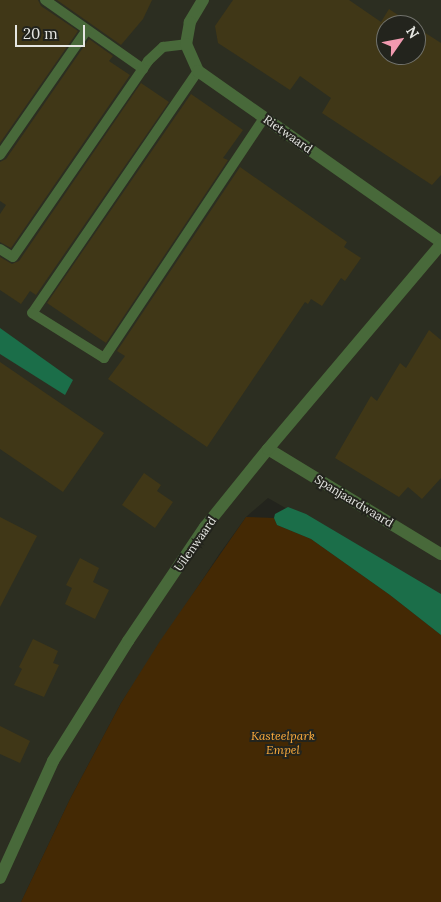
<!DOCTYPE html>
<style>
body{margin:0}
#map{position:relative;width:441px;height:902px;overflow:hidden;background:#23241d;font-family:Lora,serif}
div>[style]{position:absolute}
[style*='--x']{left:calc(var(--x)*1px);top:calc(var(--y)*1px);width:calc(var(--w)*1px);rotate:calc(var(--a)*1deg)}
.built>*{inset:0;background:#2c2e21}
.green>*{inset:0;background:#442904}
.water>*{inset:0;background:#1b6e49}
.building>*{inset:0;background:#403717}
.lane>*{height:10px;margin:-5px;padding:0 5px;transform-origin:5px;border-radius:5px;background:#48693a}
.street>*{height:12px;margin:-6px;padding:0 6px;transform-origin:6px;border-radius:6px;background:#48693a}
span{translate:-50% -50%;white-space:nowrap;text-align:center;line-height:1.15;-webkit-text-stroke:4px #23241d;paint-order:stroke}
.street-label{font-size:12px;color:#e5e6e2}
.park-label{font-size:12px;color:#fdac3d;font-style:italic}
.north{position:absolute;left:376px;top:15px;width:50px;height:50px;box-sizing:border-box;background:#23241d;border:1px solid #71726c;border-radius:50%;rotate:57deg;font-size:14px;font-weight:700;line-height:20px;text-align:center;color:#e5e6e2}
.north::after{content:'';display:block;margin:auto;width:18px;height:22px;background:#f19ab0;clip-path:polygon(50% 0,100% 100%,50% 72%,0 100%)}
.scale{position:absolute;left:15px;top:25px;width:70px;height:22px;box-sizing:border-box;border:2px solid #e5e6e2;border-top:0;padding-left:6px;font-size:15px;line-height:18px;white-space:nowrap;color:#e5e6e2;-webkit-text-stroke:4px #23241d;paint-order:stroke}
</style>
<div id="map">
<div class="built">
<i style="clip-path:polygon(evenodd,0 0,441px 0,441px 597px,268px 498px,246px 517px,220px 553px,121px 703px,70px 799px,21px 902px,0 902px,0 0,386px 25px,416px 25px,416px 55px,386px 55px,386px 25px)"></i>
</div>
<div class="green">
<i style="clip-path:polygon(246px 517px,274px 518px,277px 525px,311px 539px,390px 595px,441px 635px,441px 902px,21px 902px,70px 799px,121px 703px,160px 641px)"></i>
</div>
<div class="water">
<i style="clip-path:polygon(0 328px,73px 380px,65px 395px,0 354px)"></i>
<i style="clip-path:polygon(288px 507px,306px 514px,441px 594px,441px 635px,390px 595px,311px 539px,277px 525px,274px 518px,275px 514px)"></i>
</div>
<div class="building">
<i style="clip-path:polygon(0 0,38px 0,41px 6px,78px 31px,0 143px)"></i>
<i style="clip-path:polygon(57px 0,152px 0,143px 19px,121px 45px)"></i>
<i style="clip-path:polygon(233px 0,349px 0,381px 22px,389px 9px,413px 25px,386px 25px,386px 55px,416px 55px,416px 27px,441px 43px,441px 175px,432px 185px,322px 113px,331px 98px,300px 76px,290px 90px,218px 43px,215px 26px)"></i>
<i style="clip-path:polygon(89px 39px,113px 56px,109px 61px,130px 75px,11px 248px,0 242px,0 214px,6px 205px,0 201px,0 162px,6px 159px)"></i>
<i style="clip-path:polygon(141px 83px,169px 102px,36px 295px,30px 291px,21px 304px,0 290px,0 257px,12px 264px,19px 261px)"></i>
<i style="clip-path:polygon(191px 94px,243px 130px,223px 158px,228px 160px,106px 343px,47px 303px)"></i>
<i style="clip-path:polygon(240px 167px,347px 242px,344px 247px,361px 258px,345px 281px,341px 278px,322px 306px,311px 299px,308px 304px,305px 302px,207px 447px,108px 379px,125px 356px,117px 351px)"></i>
<i style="clip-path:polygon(429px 330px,441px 340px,441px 478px,422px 499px,408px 487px,399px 497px,335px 458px,371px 396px,377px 401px,400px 363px,406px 368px)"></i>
<i style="clip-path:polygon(0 362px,104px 433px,63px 492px,0 449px)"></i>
<i style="clip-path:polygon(144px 473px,161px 485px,157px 491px,173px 502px,155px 528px,122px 505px)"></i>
<i style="clip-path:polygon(0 517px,37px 536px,0 607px)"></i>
<i style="clip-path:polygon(80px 558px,99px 568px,93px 582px,109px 590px,95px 619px,65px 604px,72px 588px,66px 585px)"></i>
<i style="clip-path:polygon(33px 639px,58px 651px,53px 663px,59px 665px,44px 697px,14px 685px,22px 669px,19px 667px)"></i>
<i style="clip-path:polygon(0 726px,30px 741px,20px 763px,0 754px)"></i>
</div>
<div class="lane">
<i style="--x:45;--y:0;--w:120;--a:35.1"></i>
<i style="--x:198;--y:71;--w:293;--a:124.4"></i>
<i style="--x:32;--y:313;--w:85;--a:32"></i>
<i style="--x:104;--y:358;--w:290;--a:-56.3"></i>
<i style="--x:0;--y:155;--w:152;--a:-55.2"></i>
<i style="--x:0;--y:249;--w:15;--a:32"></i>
<i style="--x:13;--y:257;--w:238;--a:-55.4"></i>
<i style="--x:148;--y:61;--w:21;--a:-43"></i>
<i style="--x:163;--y:47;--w:23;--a:-7"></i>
</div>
<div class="street">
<i style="--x:203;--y:0;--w:26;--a:121"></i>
<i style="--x:190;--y:22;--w:22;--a:100"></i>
<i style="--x:186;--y:44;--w:30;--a:66"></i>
<i style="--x:198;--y:71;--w:297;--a:35.1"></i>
<i style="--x:268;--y:449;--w:202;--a:31.3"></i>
<i style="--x:0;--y:878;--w:128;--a:-65.6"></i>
<i style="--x:53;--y:761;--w:142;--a:-58"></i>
<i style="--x:128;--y:641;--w:138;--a:-56"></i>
<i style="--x:205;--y:527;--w:100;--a:-51.1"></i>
<i style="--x:268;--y:449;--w:268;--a:-49.8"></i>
</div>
<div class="street-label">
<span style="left:288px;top:134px;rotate:35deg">Rietwaard</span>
<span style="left:354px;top:501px;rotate:31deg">Spanjaardwaard</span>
<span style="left:195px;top:544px;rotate:-55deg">Uilenwaard</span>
</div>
<div class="park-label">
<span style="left:283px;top:743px">Kasteelpark<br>Empel</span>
</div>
<div class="north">N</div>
<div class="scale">20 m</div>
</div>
